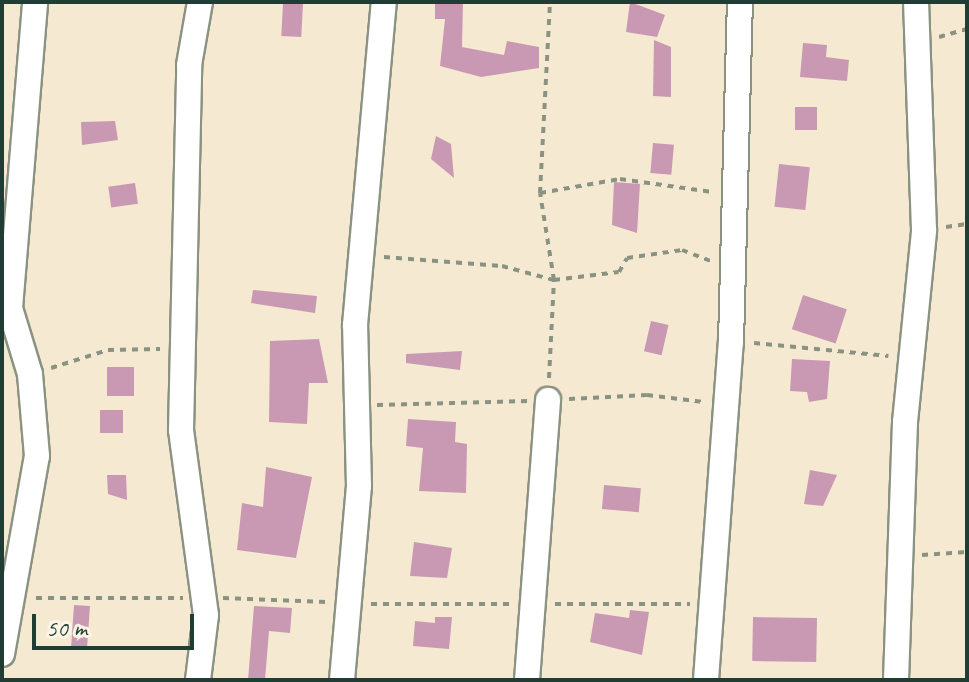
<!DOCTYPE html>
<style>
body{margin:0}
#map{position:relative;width:969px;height:682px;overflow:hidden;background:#f6e9d1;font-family:Caveat,sans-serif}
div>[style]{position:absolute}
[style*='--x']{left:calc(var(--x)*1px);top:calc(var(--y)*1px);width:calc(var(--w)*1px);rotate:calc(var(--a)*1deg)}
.building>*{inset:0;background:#c999b4;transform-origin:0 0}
.path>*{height:4px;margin-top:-2px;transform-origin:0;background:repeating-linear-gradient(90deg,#8a9382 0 6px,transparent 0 12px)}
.roads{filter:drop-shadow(2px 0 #8a9382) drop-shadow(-2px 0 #8a9382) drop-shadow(0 2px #8a9382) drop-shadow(0 -2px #8a9382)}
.minor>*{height:24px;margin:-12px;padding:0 12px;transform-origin:12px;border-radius:12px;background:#fff}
span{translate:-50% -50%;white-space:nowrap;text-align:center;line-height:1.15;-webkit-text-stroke:6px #fcf5e5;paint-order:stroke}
.frame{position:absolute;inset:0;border:4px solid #1f3d34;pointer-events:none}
.scale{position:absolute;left:32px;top:614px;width:162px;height:36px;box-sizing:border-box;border:4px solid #1f3d34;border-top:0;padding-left:10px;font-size:24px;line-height:28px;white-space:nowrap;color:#1f3d34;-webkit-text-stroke:6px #fcf5e5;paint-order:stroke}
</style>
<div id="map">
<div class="building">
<i style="clip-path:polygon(435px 2px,463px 2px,462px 47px,504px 55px,507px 41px,539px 47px,539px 68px,481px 77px,440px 66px,445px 19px,435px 19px)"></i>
<i style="clip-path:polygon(630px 2px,665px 15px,657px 37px,626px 32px)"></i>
<i style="left:283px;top:3px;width:20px;height:33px;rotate:3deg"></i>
<i style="clip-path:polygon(654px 40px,671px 47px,671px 97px,653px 96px)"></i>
<i style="clip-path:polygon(803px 43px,827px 45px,826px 57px,849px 60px,847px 81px,800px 77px)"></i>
<i style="left:817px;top:107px;width:23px;height:22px;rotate:90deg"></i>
<i style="clip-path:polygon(115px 121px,118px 140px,82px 145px,81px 122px)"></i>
<i style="clip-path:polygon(436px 136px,451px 144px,454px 178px,431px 159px)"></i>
<i style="left:653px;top:143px;width:21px;height:30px;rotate:5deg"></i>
<i style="left:779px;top:164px;width:31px;height:43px;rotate:6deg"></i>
<i style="clip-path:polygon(614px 182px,640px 184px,637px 233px,612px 225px)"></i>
<i style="left:135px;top:183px;width:21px;height:27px;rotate:82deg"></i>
<i style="clip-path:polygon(253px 290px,317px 296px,315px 313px,251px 303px)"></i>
<i style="left:803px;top:295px;width:46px;height:36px;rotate:18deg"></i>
<i style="left:651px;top:321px;width:18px;height:31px;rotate:13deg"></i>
<i style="clip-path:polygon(319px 339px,328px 383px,309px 383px,307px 424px,269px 422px,270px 341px)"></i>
<i style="clip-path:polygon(462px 351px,460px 370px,406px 363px,406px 354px)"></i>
<i style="clip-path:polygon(792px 359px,830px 361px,827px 399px,809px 402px,807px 392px,790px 391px)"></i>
<i style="left:107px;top:367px;width:27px;height:29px"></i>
<i style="left:100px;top:410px;width:23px;height:23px"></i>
<i style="clip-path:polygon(408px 419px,456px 422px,455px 442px,467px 444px,466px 493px,419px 491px,423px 448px,406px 446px)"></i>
<i style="clip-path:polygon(266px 467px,312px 477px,296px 558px,237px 550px,242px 503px,263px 507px)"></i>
<i style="clip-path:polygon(810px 470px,837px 475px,823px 506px,804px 504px)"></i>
<i style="clip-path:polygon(107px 475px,126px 475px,127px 500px,108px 494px)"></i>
<i style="left:604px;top:485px;width:37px;height:24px;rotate:5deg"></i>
<i style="clip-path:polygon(414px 542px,452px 548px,447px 578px,410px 576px)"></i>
<i style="left:74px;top:605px;width:16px;height:42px;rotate:4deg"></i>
<i style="clip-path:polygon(254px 606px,292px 608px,290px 633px,269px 631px,265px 680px,248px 680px)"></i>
<i style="clip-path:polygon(630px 610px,649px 612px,642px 655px,590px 642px,595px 613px,629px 618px)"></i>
<i style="clip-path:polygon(435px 617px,452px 617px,449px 649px,413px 646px,415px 621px,435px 623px)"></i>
<i style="left:753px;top:617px;width:64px;height:44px;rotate:1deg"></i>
</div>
<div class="path">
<i style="--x:939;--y:37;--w:29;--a:-16"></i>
<i style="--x:540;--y:193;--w:81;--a:-9.9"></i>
<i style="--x:620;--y:179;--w:93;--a:8"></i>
<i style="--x:946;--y:227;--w:21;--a:-8"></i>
<i style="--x:384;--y:257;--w:118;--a:4.4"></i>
<i style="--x:502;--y:266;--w:54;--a:15.1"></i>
<i style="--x:554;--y:280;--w:65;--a:-7"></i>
<i style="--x:619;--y:272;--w:16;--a:-60"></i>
<i style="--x:627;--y:258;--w:56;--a:-8.3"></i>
<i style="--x:682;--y:250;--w:30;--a:21"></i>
<i style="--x:754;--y:343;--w:135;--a:5.5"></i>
<i style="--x:51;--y:368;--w:60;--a:-17.5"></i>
<i style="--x:108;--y:350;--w:52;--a:-1.1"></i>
<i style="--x:549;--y:378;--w:98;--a:-87.1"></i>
<i style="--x:554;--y:280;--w:88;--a:-99.1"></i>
<i style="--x:540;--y:193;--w:191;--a:-87"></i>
<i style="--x:569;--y:399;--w:78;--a:-2.9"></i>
<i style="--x:647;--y:395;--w:57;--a:7"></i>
<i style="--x:377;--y:405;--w:151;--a:-1.5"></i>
<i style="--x:922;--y:555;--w:45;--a:-3.8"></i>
<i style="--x:36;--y:598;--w:147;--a:0"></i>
<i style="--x:223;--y:598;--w:104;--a:2.2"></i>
<i style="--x:371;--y:604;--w:139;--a:0"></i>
<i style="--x:555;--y:604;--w:135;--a:0"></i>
</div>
<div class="roads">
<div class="minor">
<i style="--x:2;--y:654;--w:201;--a:-80"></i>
<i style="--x:37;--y:456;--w:82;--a:-94.9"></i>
<i style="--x:30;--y:374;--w:69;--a:-106.9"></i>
<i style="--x:10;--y:308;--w:307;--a:-85.3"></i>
<i style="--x:198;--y:680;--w:65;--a:-83"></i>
<i style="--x:206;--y:615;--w:187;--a:-97.7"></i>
<i style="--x:181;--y:430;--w:365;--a:-88.7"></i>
<i style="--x:189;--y:65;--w:64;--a:-80.1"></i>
<i style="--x:342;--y:680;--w:195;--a:-85"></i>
<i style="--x:359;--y:486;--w:161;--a:-91.4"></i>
<i style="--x:355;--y:325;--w:324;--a:-84.9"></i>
<i style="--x:527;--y:680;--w:281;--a:-85.7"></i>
<i style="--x:706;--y:680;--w:339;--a:-85.8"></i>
<i style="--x:731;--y:342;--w:340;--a:-88.5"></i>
<i style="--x:896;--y:680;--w:258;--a:-88"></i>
<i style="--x:905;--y:422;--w:193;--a:-84.3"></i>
<i style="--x:924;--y:230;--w:228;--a:-92"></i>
</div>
</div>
<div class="frame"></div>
<div class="scale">50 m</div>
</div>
